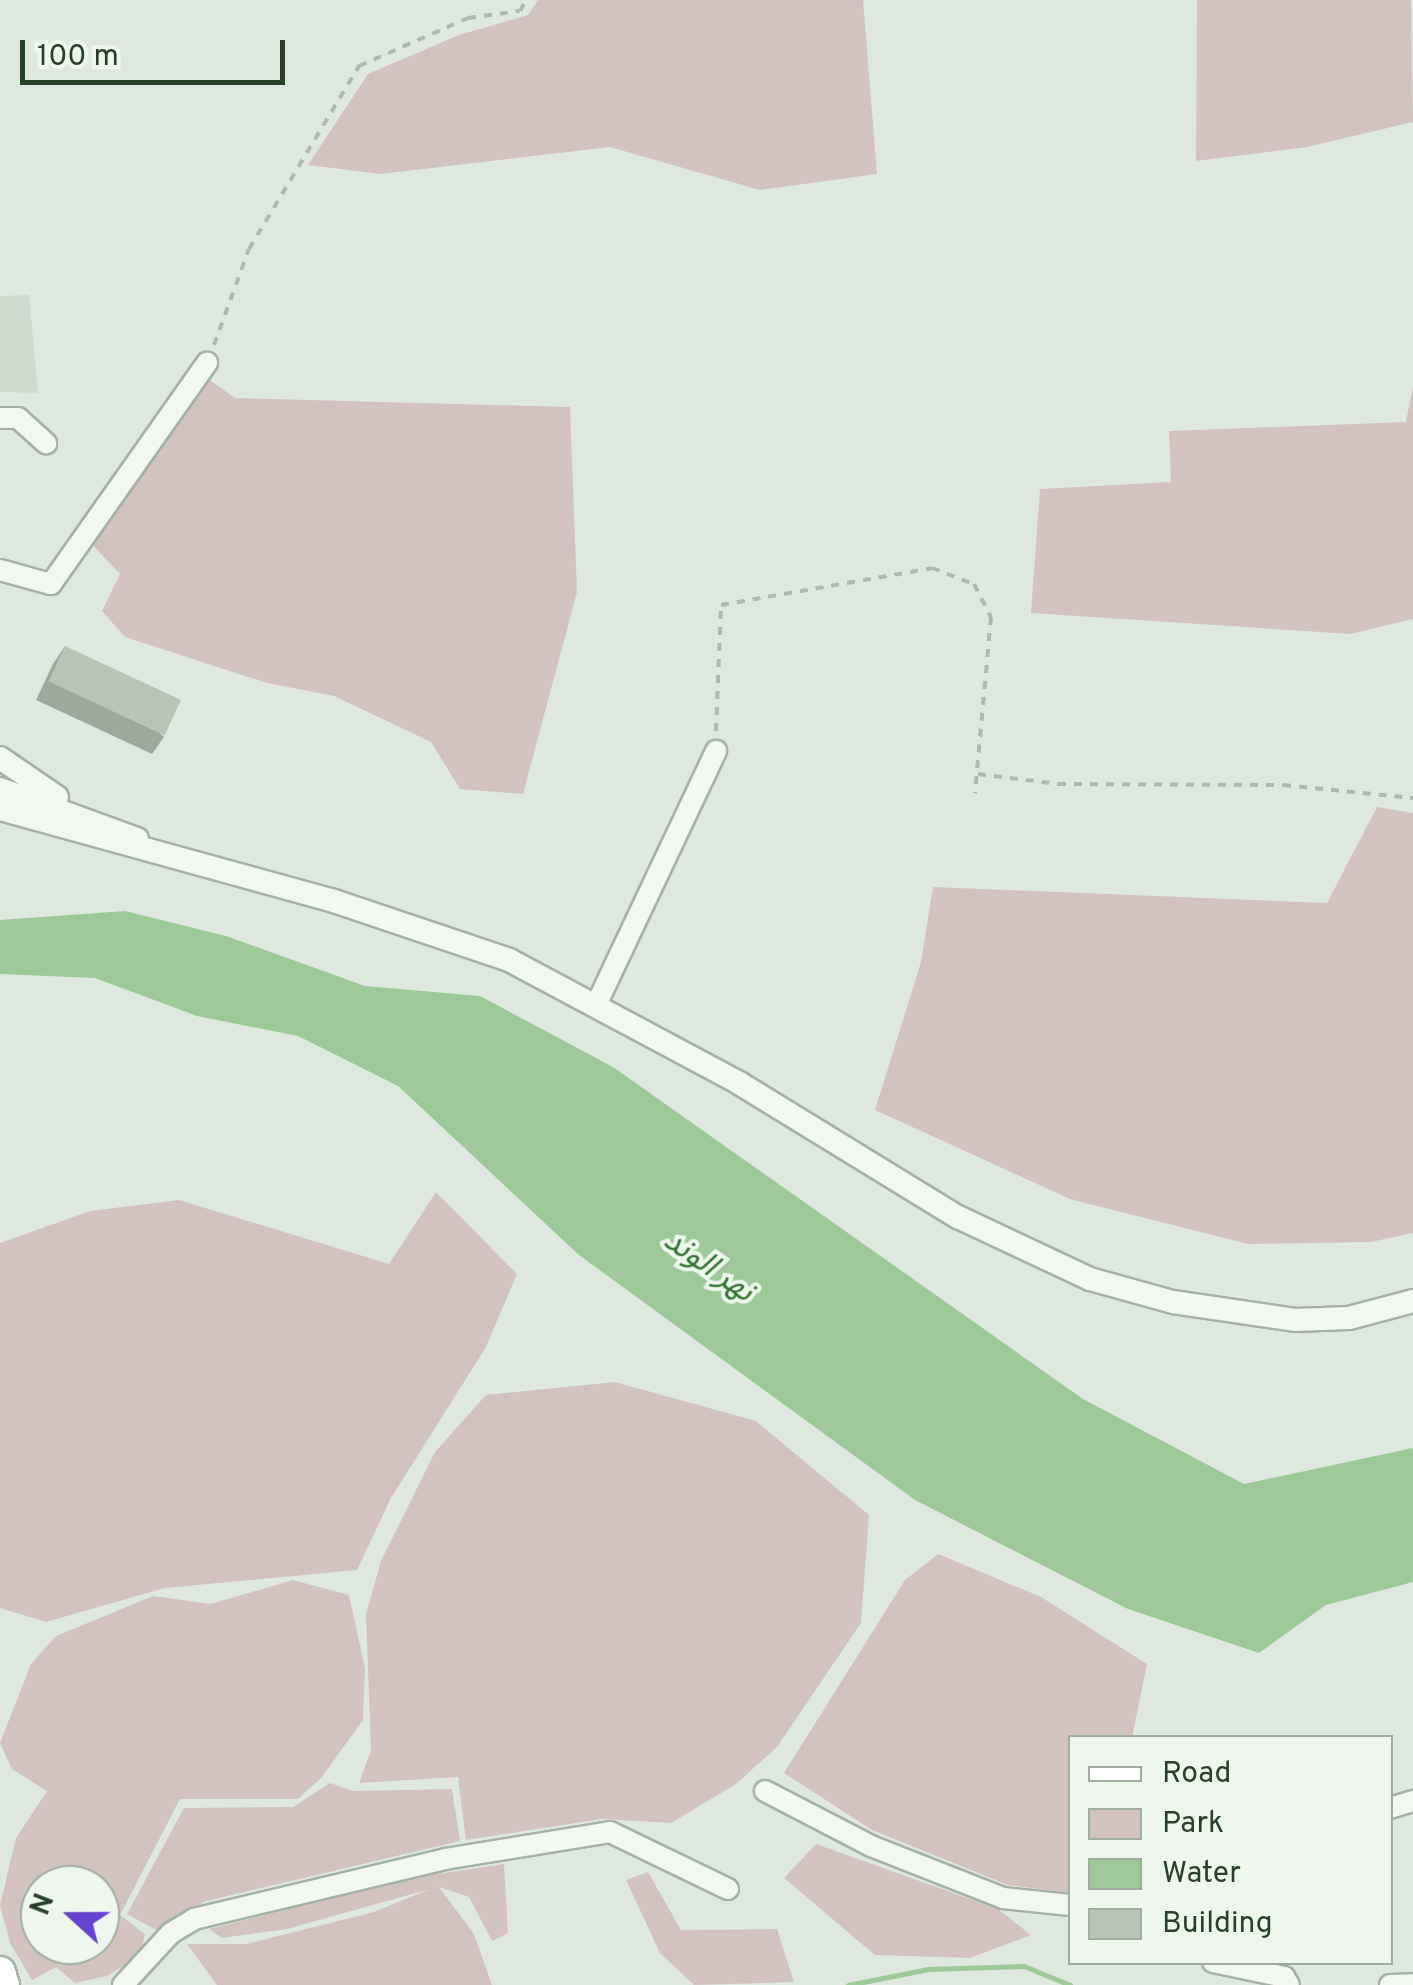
<!DOCTYPE html>
<meta charset="utf-8">
<style>
body{margin:0}
#map{position:relative;width:1413px;height:1985px;overflow:hidden;background:#dfe8df;font-family:Overpass,"Noto Sans Arabic",sans-serif}
div>[style]{position:absolute}
[style*='--x']{left:calc(var(--x)*1px);top:calc(var(--y)*1px);width:calc(var(--w)*1px);rotate:calc(var(--a)*1deg)}
.built>*{inset:0;background:#cddacd}
.green>*{inset:0;background:#d2c3c0}
.water>*{inset:0;background:#9dc999}
.stream>*{height:5px;margin:-2.5px;padding:0 2.5px;transform-origin:2.5px;border-radius:2.5px;background:#9dc999}
.path>*{height:4px;margin-top:-2px;transform-origin:0;background:repeating-linear-gradient(90deg,#adb9ad 0 8px,transparent 0 16px)}
.roads{filter:drop-shadow(2px 0 #a4b2a4) drop-shadow(-2px 0 #a4b2a4) drop-shadow(0 2px #a4b2a4) drop-shadow(0 -2px #a4b2a4)}
.minor>*{height:20px;margin:-10px;padding:0 10px;transform-origin:10px;border-radius:10px;background:#f2f7f2}
.tertiary>*{height:22px;margin:-11px;padding:0 11px;transform-origin:11px;border-radius:11px;background:#f2f7f2}
.primary>*{height:30px;margin:-15px;padding:0 15px;transform-origin:15px;border-radius:15px;background:#fff}
.wall>*{inset:0;background:#9da99d}
.building>*{inset:0;background:#b6c5b6;transform-origin:0 0}
span{translate:-50% -50%;white-space:nowrap;text-align:center;line-height:1.15;-webkit-text-stroke:8px #eef6ee;paint-order:stroke}
.water-label{font-size:32px;color:#347431;font-style:italic}
.legend{position:absolute;left:1068px;top:1735px;width:325px;height:230px;box-sizing:border-box;background:#eef6ee;border:2px solid #9fad9f;margin:0;padding:12px 18px;list-style:none;font-size:30px;color:#284028}
.legend li{display:flex;align-items:center;gap:20px;height:50px}
.legend b{width:50px;border:2px solid #9fad9f}
.north{position:absolute;left:20px;top:1865px;width:100px;height:100px;box-sizing:border-box;background:#eef6ee;border:2px solid #9fad9f;border-radius:50%;rotate:291deg;font-size:28px;font-weight:700;line-height:40px;text-align:center;color:#284028}
.north::after{content:'';display:block;margin:auto;width:35px;height:45px;background:#6542cf;clip-path:polygon(50% 0,100% 100%,50% 72%,0 100%)}
.scale{position:absolute;left:20px;top:40px;width:265px;height:45px;box-sizing:border-box;border:5px solid #284028;border-top:0;padding-left:12px;font-size:30px;line-height:35px;white-space:nowrap;color:#284028;-webkit-text-stroke:8px #eef6ee;paint-order:stroke}
</style>
<div id="map">
<div class="built">
<i style="clip-path:polygon(29px 295px,38px 393px,0 392px,0 296px)"></i>
</div>
<div class="green">
<i style="clip-path:polygon(538px 0,863px 0,877px 174px,760px 190px,610px 147px,381px 174px,308px 165px,368px 74px,459px 35px,528px 15px)"></i>
<i style="clip-path:polygon(1197px 0,1411px 0,1413px 122px,1307px 147px,1196px 161px)"></i>
<i style="clip-path:polygon(207px 378px,235px 398px,570px 407px,577px 592px,523px 794px,460px 789px,431px 742px,334px 696px,267px 683px,125px 637px,102px 611px,120px 574px,85px 537px)"></i>
<i style="clip-path:polygon(1413px 386px,1413px 619px,1350px 634px,1031px 613px,1040px 489px,1171px 482px,1169px 431px,1406px 422px)"></i>
<i style="clip-path:polygon(1377px 807px,1413px 813px,1413px 1233px,1371px 1242px,1248px 1244px,1070px 1199px,875px 1110px,921px 962px,933px 887px,1327px 903px)"></i>
<i style="clip-path:polygon(436px 1192px,517px 1274px,486px 1347px,391px 1498px,357px 1570px,165px 1588px,46px 1622px,0 1608px,0 1243px,90px 1211px,179px 1200px,389px 1264px)"></i>
<i style="clip-path:polygon(615px 1382px,756px 1421px,869px 1515px,861px 1623px,777px 1747px,736px 1784px,671px 1823px,602px 1819px,466px 1840px,458px 1777px,359px 1783px,371px 1751px,366px 1614px,381px 1561px,435px 1452px,486px 1395px)"></i>
<i style="clip-path:polygon(938px 1554px,1041px 1597px,1147px 1664px,1132px 1737px,1070px 1738px,1070px 1893px,1008px 1885px,872px 1830px,784px 1773px,905px 1580px)"></i>
<i style="clip-path:polygon(evenodd,293px 1580px,349px 1595px,365px 1668px,363px 1720px,321px 1778px,298px 1799px,180px 1799px,120px 1915px,145px 1934px,140px 1956px,107px 1976px,75px 1983px,56px 1967px,32px 1980px,10px 1943px,0 1905px,16px 1838px,47px 1791px,12px 1769px,0 1743px,31px 1664px,56px 1636px,153px 1596px,211px 1604px,293px 1580px,40px 1885px,100px 1885px,100px 1945px,40px 1945px,40px 1885px)"></i>
<i style="clip-path:polygon(330px 1783px,353px 1791px,452px 1789px,460px 1841px,206px 1901px,156px 1930px,127px 1914px,184px 1808px,293px 1807px)"></i>
<i style="clip-path:polygon(816px 1844px,998px 1909px,1031px 1935px,970px 1958px,875px 1955px,784px 1878px)"></i>
<i style="clip-path:polygon(504px 1864px,508px 1933px,492px 1941px,469px 1897px,439px 1887px,474px 1934px,492px 1985px,217px 1985px,187px 1944px,246px 1944px,374px 1912px,430px 1889px,287px 1929px,222px 1938px,209px 1929px,416px 1877px)"></i>
<i style="clip-path:polygon(648px 1872px,681px 1930px,777px 1929px,794px 1982px,694px 1985px,660px 1953px,626px 1880px)"></i>
</div>
<div class="water">
<i style="clip-path:polygon(125px 911px,226px 936px,365px 986px,480px 996px,613px 1067px,1083px 1399px,1244px 1484px,1413px 1448px,1413px 1582px,1326px 1605px,1259px 1653px,1128px 1609px,915px 1500px,579px 1255px,398px 1086px,298px 1036px,197px 1016px,95px 978px,0 974px,0 920px)"></i>
</div>
<div class="stream">
<i style="--x:848;--y:1985;--w:82;--a:-11.3"></i>
<i style="--x:928;--y:1969;--w:96;--a:-1.8"></i>
<i style="--x:1024;--y:1966;--w:50;--a:22.4"></i>
</div>
<div class="path">
<i style="--x:214;--y:345;--w:102;--a:-70"></i>
<i style="--x:249;--y:249;--w:214;--a:-59"></i>
<i style="--x:359;--y:66;--w:119;--a:-23.8"></i>
<i style="--x:468;--y:18;--w:52;--a:-7.7"></i>
<i style="--x:520;--y:11;--w:13;--a:-61"></i>
<i style="--x:716;--y:731;--w:126;--a:-87.7"></i>
<i style="--x:721;--y:605;--w:214;--a:-9.9"></i>
<i style="--x:932;--y:568;--w:45;--a:20.9"></i>
<i style="--x:974;--y:584;--w:37;--a:63"></i>
<i style="--x:991;--y:617;--w:177;--a:95.2"></i>
<i style="--x:978;--y:774;--w:81;--a:7.1"></i>
<i style="--x:1058;--y:784;--w:225;--a:0.3"></i>
<i style="--x:1283;--y:785;--w:131;--a:5.7"></i>
</div>
<div class="roads">
<div class="minor">
<i style="--x:0;--y:418;--w:18;--a:0"></i>
<i style="--x:18;--y:418;--w:38;--a:42"></i>
<i style="--x:0;--y:570;--w:53;--a:15.4"></i>
<i style="--x:51;--y:584;--w:271;--a:-54.8"></i>
<i style="--x:597;--y:1003;--w:279;--a:-64.7"></i>
<i style="--x:765;--y:1791;--w:119;--a:27.4"></i>
<i style="--x:871;--y:1846;--w:142;--a:21.5"></i>
<i style="--x:1003;--y:1898;--w:67;--a:6"></i>
<i style="--x:1390;--y:1808;--w:24;--a:-17"></i>
<i style="--x:1213;--y:1962;--w:73;--a:11.9"></i>
<i style="--x:1284;--y:1977;--w:9;--a:58"></i>
<i style="--x:123;--y:1985;--w:71;--a:-47.3"></i>
<i style="--x:171;--y:1933;--w:27;--a:-31"></i>
<i style="--x:194;--y:1919;--w:258;--a:-13.4"></i>
<i style="--x:445;--y:1859;--w:167;--a:-9.3"></i>
<i style="--x:610;--y:1832;--w:131;--a:25.8"></i>
<i style="--x:1390;--y:1985;--w:23;--a:-2"></i>
</div>
<div class="tertiary">
<i style="--x:0;--y:758;--w:69;--a:34.4"></i>
<i style="--x:0;--y:789;--w:146;--a:20.1"></i>
<i style="--x:0;--y:809;--w:346;--a:15.4"></i>
<i style="--x:334;--y:901;--w:185;--a:18.6"></i>
<i style="--x:509;--y:960;--w:261;--a:28.1"></i>
<i style="--x:739;--y:1083;--w:257;--a:31.5"></i>
<i style="--x:958;--y:1217;--w:146;--a:25.2"></i>
<i style="--x:1090;--y:1279;--w:86;--a:15.5"></i>
<i style="--x:1173;--y:1302;--w:123;--a:8.4"></i>
<i style="--x:1295;--y:1320;--w:54;--a:-2.1"></i>
<i style="--x:1349;--y:1318;--w:66;--a:-14.9"></i>
</div>
<div class="primary">
<i style="--x:0;--y:1972;--w:14;--a:73"></i>
</div>
</div>
<div class="wall">
<i style="clip-path:polygon(65px 646px,164px 737px,152px 754px,36px 700px,53px 664px)"></i>
</div>
<div class="building">
<i style="left:65px;top:646px;width:128px;height:39px;rotate:25deg"></i>
</div>
<div class="water-label">
<span style="left:708px;top:1267px;rotate:35deg">نهر الوند</span>
</div>
<ul class="legend">
<li><b style="height:12px;background:#fff"></b>Road</li>
<li><b style="height:28px;background:#d2c3c0"></b>Park</li>
<li><b style="height:28px;background:#9dc999"></b>Water</li>
<li><b style="height:28px;background:#b6c5b6"></b>Building</li>
</ul>
<div class="north">N</div>
<div class="scale">100 m</div>
</div>
